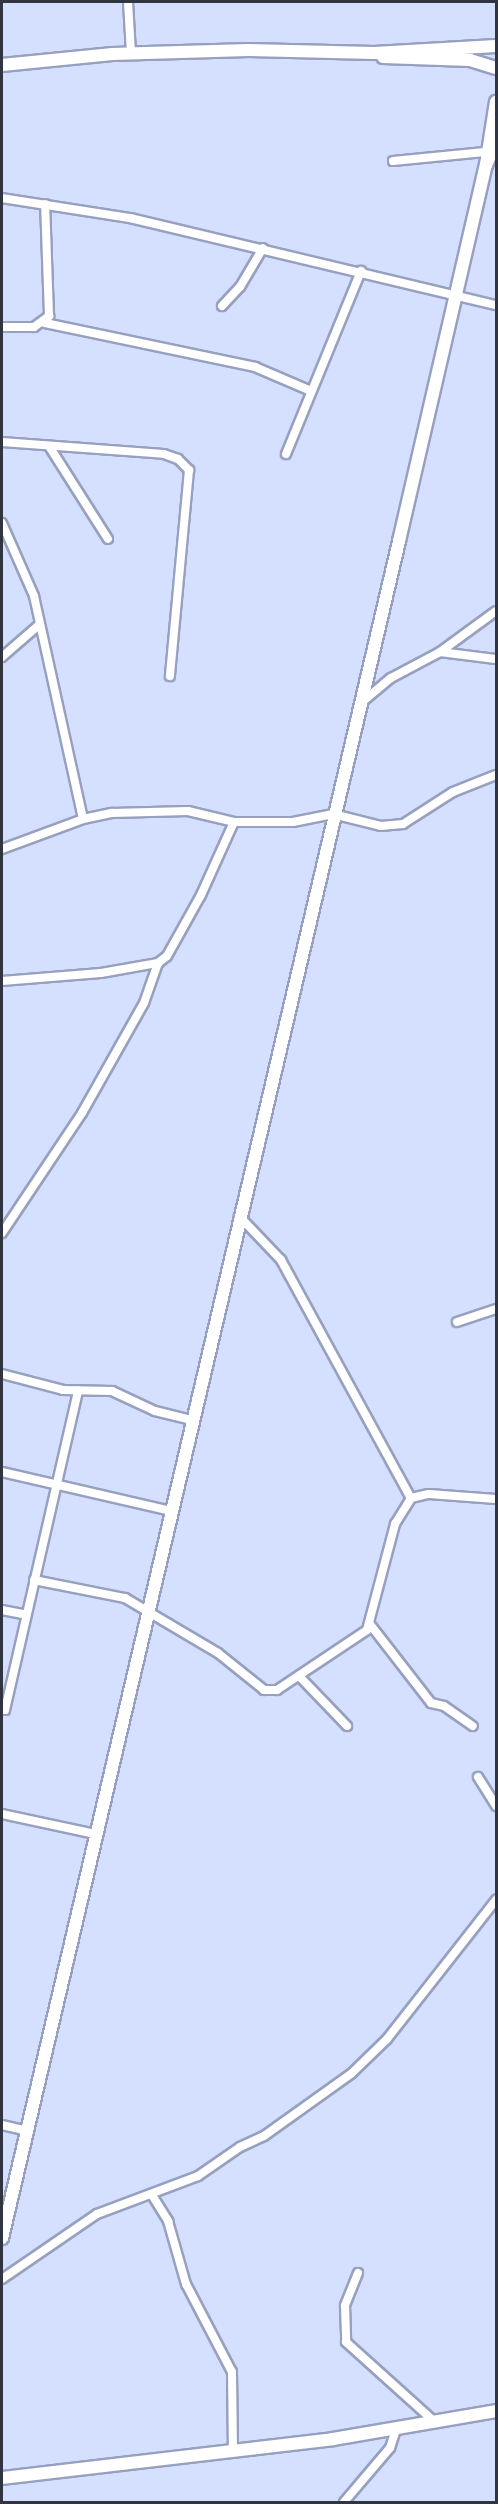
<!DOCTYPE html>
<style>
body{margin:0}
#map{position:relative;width:498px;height:2504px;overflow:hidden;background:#d5dfff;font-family:Merriweather,serif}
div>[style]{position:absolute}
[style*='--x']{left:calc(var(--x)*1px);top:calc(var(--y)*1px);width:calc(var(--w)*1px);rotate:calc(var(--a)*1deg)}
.roads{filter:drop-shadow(2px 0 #97a1bf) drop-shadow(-2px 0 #97a1bf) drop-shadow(0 2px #97a1bf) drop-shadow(0 -2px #97a1bf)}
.street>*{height:8px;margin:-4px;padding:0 4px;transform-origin:4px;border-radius:4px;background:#fff}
.secondary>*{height:12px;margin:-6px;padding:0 6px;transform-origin:6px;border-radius:6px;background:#fff}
span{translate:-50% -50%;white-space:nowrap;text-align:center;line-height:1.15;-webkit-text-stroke:4.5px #fff;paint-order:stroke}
.frame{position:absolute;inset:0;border:3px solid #313542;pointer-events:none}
</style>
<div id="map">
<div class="roads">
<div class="street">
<i style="--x:128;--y:2;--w:51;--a:86.6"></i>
<i style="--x:393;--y:161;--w:92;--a:-5.6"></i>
<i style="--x:2;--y:198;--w:130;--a:8.9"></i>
<i style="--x:130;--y:218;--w:376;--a:13.4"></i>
<i style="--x:222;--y:306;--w:26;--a:-47"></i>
<i style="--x:240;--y:287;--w:45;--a:-59.5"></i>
<i style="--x:45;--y:323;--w:215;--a:11.8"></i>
<i style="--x:255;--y:367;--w:61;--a:23.2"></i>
<i style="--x:2;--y:327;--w:32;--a:0"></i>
<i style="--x:34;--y:327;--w:19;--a:-36"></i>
<i style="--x:49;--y:316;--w:112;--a:-92"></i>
<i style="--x:2;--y:442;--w:162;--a:4.2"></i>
<i style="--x:164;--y:454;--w:15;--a:20"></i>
<i style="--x:178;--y:459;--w:16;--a:45"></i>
<i style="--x:189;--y:470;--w:207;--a:95.3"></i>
<i style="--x:49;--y:446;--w:110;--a:57.6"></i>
<i style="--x:286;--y:454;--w:198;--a:-67.7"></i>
<i style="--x:2;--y:523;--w:80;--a:66.3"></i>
<i style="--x:34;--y:596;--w:228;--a:77.6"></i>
<i style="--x:83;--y:819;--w:30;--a:-12"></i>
<i style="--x:112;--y:813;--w:76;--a:-1.5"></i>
<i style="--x:188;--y:811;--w:47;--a:13.4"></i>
<i style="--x:234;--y:822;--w:59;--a:0"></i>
<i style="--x:293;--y:822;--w:41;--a:-11.3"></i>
<i style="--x:333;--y:814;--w:49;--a:14"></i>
<i style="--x:381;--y:826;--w:22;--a:-5"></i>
<i style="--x:403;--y:824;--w:59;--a:-32.6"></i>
<i style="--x:453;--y:792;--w:46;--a:-21.6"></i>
<i style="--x:440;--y:652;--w:56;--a:7.1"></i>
<i style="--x:2;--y:657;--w:50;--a:-41"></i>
<i style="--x:361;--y:703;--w:39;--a:-40"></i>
<i style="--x:391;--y:678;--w:55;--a:-28"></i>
<i style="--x:440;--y:652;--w:69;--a:-36.2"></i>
<i style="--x:2;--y:849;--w:86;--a:-20.3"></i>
<i style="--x:2;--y:981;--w:99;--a:-4.6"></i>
<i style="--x:101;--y:973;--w:58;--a:-10"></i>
<i style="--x:158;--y:963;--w:11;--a:-38"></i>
<i style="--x:167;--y:956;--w:70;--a:-60.9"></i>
<i style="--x:201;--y:895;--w:80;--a:-65.7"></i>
<i style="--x:239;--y:1216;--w:61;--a:46.3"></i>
<i style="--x:281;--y:1260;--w:271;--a:61.4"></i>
<i style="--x:2;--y:1233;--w:144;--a:-56.3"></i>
<i style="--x:82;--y:1113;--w:126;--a:-60.6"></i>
<i style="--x:144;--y:1003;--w:42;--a:-70.7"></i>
<i style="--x:457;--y:1322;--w:41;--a:-18.4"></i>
<i style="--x:2;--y:1374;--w:63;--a:14.7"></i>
<i style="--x:63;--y:1390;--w:49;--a:1.2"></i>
<i style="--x:112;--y:1391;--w:47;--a:24.9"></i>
<i style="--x:155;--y:1411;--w:38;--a:14"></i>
<i style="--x:2;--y:1472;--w:173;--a:13"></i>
<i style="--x:34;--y:1580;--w:93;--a:11.2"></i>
<i style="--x:125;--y:1598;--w:108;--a:30.6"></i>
<i style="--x:218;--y:1653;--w:59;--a:38.8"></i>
<i style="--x:264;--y:1690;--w:13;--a:0"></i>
<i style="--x:277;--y:1690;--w:108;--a:-33.7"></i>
<i style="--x:367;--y:1630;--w:110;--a:-75.2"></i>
<i style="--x:395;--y:1524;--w:31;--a:-58"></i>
<i style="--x:411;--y:1498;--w:18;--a:-13"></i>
<i style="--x:429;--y:1494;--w:67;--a:4.3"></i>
<i style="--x:2;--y:1610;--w:25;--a:11"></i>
<i style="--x:369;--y:1623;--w:101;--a:52.2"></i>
<i style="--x:431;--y:1703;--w:13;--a:13"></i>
<i style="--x:444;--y:1706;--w:35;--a:35"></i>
<i style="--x:300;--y:1677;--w:68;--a:46.2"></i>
<i style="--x:2;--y:1709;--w:3;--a:18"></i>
<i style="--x:5;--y:1710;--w:328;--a:-77.1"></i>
<i style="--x:478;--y:1777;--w:34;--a:58"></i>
<i style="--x:2;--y:1814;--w:95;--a:12.1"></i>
<i style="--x:2;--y:2125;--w:26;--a:13"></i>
<i style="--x:152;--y:2195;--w:31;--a:58"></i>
<i style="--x:168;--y:2221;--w:66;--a:74.1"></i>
<i style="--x:186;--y:2284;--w:99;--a:62.4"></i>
<i style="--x:232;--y:2372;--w:79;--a:89.3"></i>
<i style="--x:358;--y:2273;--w:35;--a:112"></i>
<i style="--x:345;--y:2306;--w:36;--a:88"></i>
<i style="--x:346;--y:2342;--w:121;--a:42"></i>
<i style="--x:2;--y:2279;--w:115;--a:-34.4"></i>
<i style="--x:97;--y:2214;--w:108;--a:-20.6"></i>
<i style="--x:198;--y:2176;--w:51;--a:-34.6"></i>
<i style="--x:240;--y:2147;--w:26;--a:-25"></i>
<i style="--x:264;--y:2136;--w:108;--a:-35.6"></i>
<i style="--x:352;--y:2073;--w:49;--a:-44.2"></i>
<i style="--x:387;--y:2039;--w:177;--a:-51.9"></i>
<i style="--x:344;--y:2502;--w:71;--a:-49.6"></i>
<i style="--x:390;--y:2448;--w:20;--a:-72"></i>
</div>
<div class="secondary">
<i style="--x:383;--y:57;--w:87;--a:2"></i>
<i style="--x:470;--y:60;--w:27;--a:17"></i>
<i style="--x:2;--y:65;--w:111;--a:-5.7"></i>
<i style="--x:112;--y:54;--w:137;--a:-1.7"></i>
<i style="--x:249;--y:50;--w:125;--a:1.4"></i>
<i style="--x:374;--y:53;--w:122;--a:-3.3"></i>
<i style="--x:486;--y:165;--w:24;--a:-66"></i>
<i style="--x:2;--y:2238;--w:1743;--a:-76.83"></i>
<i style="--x:399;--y:541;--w:386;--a:-77"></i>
<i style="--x:486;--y:165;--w:64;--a:-81"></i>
<i style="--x:2;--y:2478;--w:333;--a:-6.7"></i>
<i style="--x:333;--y:2439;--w:165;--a:-9.7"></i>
</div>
</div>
<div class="frame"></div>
</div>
